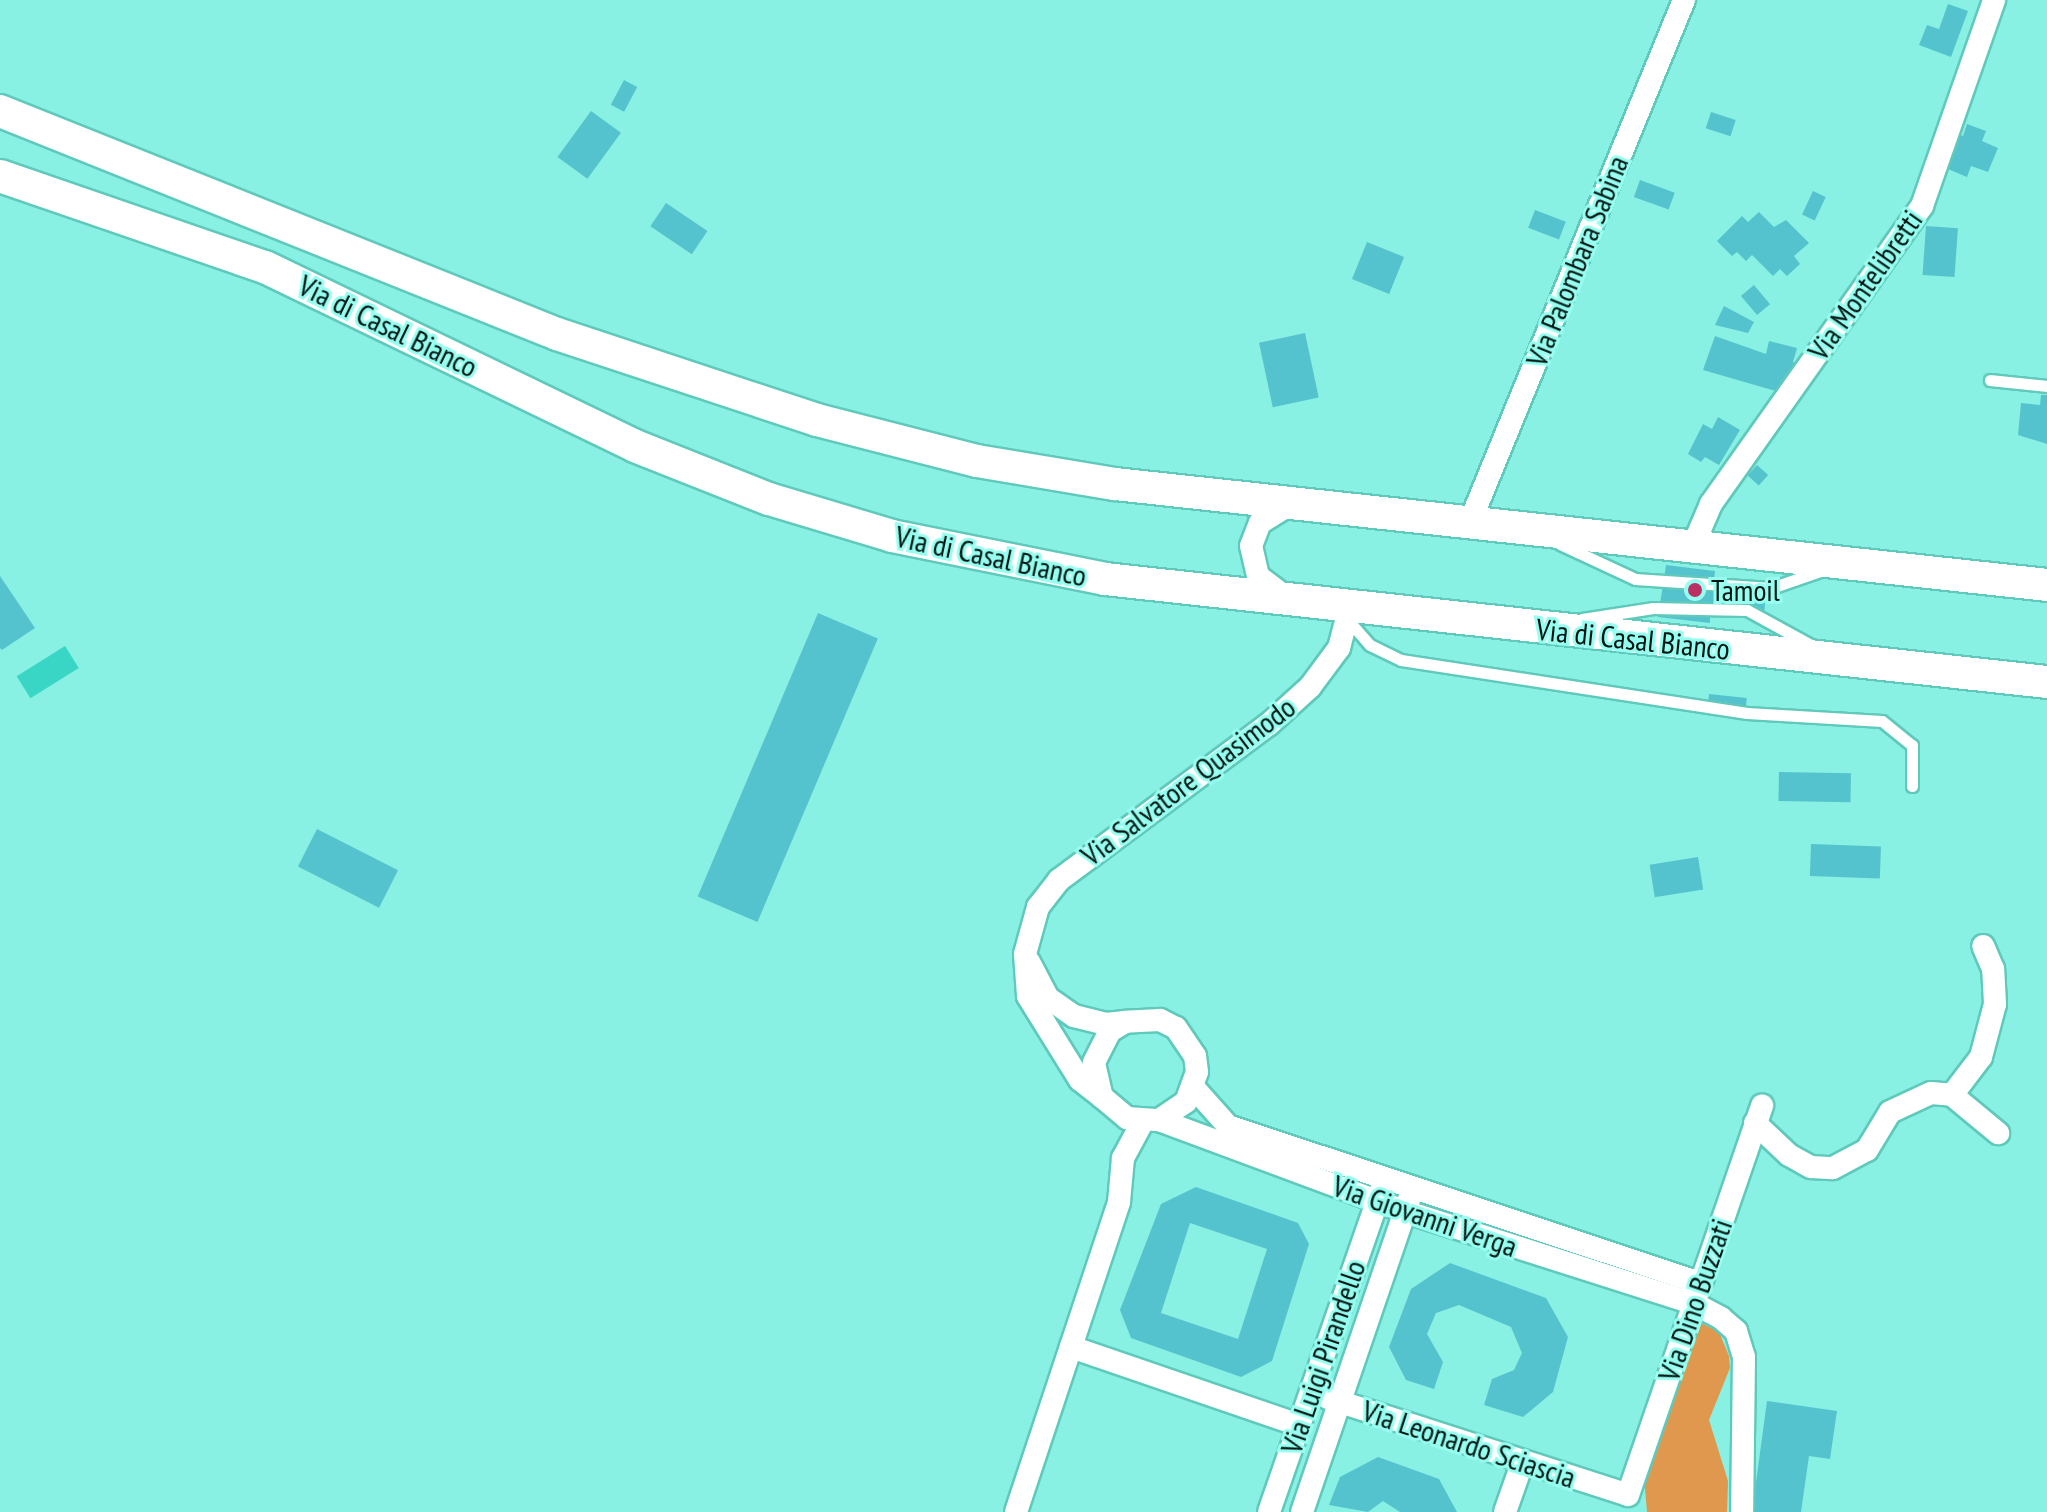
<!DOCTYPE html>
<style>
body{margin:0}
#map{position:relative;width:2047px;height:1512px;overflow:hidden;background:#88f1e3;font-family:"PT Sans Narrow",sans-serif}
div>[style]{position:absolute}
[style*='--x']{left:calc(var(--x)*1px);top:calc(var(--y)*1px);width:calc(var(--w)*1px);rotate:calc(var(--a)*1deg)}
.green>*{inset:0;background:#e0984e}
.water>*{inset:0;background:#39d6c5;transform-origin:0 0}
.building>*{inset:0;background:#55c3cd;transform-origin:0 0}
.roads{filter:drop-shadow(2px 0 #5fc9bb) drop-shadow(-2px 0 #5fc9bb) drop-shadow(0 2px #5fc9bb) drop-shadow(0 -2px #5fc9bb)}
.lane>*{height:11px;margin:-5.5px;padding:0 5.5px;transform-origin:5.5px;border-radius:5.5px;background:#fff}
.street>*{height:22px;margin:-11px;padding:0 11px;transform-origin:11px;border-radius:11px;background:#fff}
.secondary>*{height:32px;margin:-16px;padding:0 16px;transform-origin:16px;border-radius:16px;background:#fff}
.dots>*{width:22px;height:22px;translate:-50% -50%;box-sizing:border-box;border:4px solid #96fff0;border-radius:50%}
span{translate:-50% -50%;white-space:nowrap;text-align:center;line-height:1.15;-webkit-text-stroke:6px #96fff0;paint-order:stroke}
.street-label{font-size:30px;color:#001411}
.poi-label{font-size:30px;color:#001411}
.left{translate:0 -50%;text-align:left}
</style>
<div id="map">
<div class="green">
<i style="clip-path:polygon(1699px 1322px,1719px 1332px,1729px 1356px,1730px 1368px,1709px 1420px,1728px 1481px,1727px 1512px,1647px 1512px,1644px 1477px)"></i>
</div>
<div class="water">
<i style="left:65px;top:646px;width:26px;height:57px;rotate:58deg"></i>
</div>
<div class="building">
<i style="clip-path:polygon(1948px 4px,1968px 11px,1951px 57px,1919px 45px,1927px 25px,1939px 29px)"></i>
<i style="left:624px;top:80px;width:15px;height:28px;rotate:28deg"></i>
<i style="left:591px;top:111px;width:37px;height:57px;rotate:36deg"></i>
<i style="left:1711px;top:112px;width:26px;height:17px;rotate:18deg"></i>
<i style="clip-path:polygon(1967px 124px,1986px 131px,1982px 141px,1998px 148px,1988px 172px,1971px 166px,1967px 177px,1948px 169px,1953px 157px,1948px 155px,1956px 133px,1963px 136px)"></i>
<i style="left:1640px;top:180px;width:37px;height:18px;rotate:20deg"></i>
<i style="left:1813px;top:191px;width:14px;height:26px;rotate:25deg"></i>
<i style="left:666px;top:203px;width:50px;height:28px;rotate:34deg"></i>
<i style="left:1535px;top:210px;width:33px;height:19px;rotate:21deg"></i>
<i style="clip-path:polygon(1759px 212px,1774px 227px,1786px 220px,1809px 243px,1794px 256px,1800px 264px,1787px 276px,1780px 269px,1773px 276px,1752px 255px,1746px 261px,1737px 252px,1732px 256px,1717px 241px,1742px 216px,1748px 222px)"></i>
<i style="left:1926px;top:226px;width:32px;height:49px;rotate:4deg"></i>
<i style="left:1367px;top:242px;width:40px;height:40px;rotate:22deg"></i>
<i style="left:1754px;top:285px;width:25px;height:17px;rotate:50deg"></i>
<i style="clip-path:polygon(1724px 306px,1754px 322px,1748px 333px,1715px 325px)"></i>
<i style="left:1305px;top:333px;width:66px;height:47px;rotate:78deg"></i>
<i style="clip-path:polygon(1715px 336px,1766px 354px,1769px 341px,1797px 348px,1793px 362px,1800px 366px,1786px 394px,1703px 370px)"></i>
<i style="clip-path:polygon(2041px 395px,2047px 395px,2047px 444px,2018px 435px,2021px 403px,2040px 405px)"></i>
<i style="clip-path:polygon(1718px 417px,1740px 430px,1719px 465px,1705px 457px,1701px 462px,1688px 454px,1703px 424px,1712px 429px)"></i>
<i style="left:1757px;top:465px;width:15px;height:14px;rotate:42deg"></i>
<i style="clip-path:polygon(1666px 565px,1715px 571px,1714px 582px,1766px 591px,1764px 616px,1710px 613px,1710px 623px,1658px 617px)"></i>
<i style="clip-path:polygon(0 576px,35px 628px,2px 650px,0 648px)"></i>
<i style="left:818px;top:613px;width:65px;height:308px;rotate:23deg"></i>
<i style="left:1709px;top:694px;width:38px;height:9px;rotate:6deg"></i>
<i style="left:1779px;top:772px;width:72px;height:29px;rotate:1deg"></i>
<i style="left:317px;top:829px;width:91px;height:42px;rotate:27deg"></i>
<i style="left:1811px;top:844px;width:70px;height:32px;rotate:2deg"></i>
<i style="left:1698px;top:857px;width:33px;height:49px;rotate:81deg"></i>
<i style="clip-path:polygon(evenodd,1196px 1187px,1298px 1223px,1309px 1244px,1272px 1361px,1241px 1377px,1131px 1338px,1120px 1310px,1161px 1204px,1196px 1187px,1190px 1223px,1267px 1249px,1238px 1339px,1161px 1313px,1190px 1223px)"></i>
<i style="clip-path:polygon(1450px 1263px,1546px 1298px,1568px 1337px,1553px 1392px,1523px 1417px,1484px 1405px,1492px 1379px,1514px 1370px,1522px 1353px,1511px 1327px,1459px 1305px,1436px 1313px,1427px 1334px,1443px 1362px,1434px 1389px,1406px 1380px,1389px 1347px,1411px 1289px)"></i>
<i style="clip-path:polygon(1767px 1401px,1837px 1411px,1830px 1459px,1809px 1456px,1801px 1512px,1752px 1512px)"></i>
<i style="clip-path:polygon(1378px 1457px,1439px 1479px,1457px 1512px,1400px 1512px,1383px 1501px,1368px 1512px,1329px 1505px,1340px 1477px)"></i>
</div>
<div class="roads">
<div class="lane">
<i style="--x:1990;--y:380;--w:57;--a:6"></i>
<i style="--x:1560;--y:544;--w:83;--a:25"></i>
<i style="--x:1635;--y:579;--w:136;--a:3.8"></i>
<i style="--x:1771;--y:588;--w:52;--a:-19.1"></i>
<i style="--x:1582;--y:619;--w:72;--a:-8.8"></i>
<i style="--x:1653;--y:608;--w:94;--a:1.2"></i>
<i style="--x:1747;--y:610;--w:73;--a:28.7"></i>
<i style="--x:1348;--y:620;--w:33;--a:49"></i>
<i style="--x:1370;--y:645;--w:34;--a:26"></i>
<i style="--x:1401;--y:660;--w:350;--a:8.7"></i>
<i style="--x:1747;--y:713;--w:135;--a:3.4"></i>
<i style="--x:1882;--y:721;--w:38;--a:39"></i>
<i style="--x:1912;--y:745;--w:41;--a:90"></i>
</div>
<div class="street">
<i style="--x:1470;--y:522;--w:564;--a:-67.71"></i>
<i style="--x:1692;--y:548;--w:48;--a:-66.6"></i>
<i style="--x:1711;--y:504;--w:365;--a:-54.7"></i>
<i style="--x:1922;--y:206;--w:218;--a:-70.7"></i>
<i style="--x:1283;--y:595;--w:31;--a:-143"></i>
<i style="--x:1258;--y:576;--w:31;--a:-103"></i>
<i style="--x:1251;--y:546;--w:25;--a:-69"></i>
<i style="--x:1260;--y:523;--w:36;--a:-32"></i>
<i style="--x:1029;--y:962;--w:41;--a:62.2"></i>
<i style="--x:1048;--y:998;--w:32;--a:35"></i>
<i style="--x:1074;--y:1016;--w:33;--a:14"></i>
<i style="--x:1106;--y:1024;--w:19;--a:-6"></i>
<i style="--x:1194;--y:1088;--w:51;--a:48.2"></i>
<i style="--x:1228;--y:1126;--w:497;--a:18.4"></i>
<i style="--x:1952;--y:1095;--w:48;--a:-52.7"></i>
<i style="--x:1981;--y:1057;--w:55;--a:-75.2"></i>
<i style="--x:1995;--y:1004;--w:35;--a:-93"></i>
<i style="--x:1993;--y:969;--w:25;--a:-113"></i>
<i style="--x:1102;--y:1097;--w:28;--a:-142"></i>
<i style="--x:1080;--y:1080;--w:99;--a:-121.8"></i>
<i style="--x:1028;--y:996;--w:42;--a:-94.1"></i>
<i style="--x:1025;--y:954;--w:49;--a:-74.5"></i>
<i style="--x:1038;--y:907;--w:34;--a:-52"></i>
<i style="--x:1059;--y:880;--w:260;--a:-36.6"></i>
<i style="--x:1268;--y:725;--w:57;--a:-42.1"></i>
<i style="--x:1310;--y:687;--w:49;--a:-53.4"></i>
<i style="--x:1339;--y:648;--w:43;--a:-75.3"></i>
<i style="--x:1159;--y:1120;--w:32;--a:-34"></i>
<i style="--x:1186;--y:1102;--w:32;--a:-70"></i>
<i style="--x:1197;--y:1072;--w:16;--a:-97"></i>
<i style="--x:1195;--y:1056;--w:34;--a:-124"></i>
<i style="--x:1176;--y:1028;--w:18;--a:-153"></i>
<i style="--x:1160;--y:1020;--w:35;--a:177"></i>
<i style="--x:1125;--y:1022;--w:17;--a:149"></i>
<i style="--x:1110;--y:1031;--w:36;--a:117"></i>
<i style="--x:1094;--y:1063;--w:35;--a:77"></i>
<i style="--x:1102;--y:1097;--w:33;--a:40"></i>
<i style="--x:1127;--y:1118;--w:32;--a:4"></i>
<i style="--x:1159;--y:1120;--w:261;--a:20.4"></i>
<i style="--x:1404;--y:1211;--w:303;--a:17.7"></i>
<i style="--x:1693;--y:1303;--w:32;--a:28"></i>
<i style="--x:1721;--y:1318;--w:20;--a:41"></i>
<i style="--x:1736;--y:1331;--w:27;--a:73"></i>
<i style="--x:1744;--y:1357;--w:155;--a:90.7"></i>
<i style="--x:1755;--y:1123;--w:47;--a:43.3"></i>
<i style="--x:1789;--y:1155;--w:25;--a:29"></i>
<i style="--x:1811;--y:1167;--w:22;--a:3"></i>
<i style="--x:1833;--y:1168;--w:38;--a:-28"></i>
<i style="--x:1867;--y:1150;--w:44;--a:-58.8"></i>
<i style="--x:1890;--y:1112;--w:45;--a:-24.9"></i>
<i style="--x:1931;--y:1093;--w:21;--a:5"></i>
<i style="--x:1952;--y:1095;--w:60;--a:39.6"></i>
<i style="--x:1071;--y:1347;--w:241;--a:18.9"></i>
<i style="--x:1328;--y:1398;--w:315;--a:17.9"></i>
<i style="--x:1628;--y:1495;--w:412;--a:-71"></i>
<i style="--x:1016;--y:1512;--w:327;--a:-71.6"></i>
<i style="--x:1119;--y:1202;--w:44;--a:-84.8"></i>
<i style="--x:1123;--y:1158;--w:42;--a:-61.6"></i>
<i style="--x:1269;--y:1512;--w:343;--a:-70.8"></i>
<i style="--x:1302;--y:1512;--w:331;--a:-71.1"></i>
<i style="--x:1505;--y:1512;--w:54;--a:-70.6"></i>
</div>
<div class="secondary">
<i style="--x:0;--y:111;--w:600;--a:21.82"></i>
<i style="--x:557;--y:334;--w:274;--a:18.3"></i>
<i style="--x:817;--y:420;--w:165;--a:14.4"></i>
<i style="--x:977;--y:461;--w:140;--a:9.5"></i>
<i style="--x:1115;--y:484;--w:937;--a:6.18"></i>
<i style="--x:0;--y:176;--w:280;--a:19"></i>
<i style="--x:265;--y:267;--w:411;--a:25.8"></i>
<i style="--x:635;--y:446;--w:144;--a:21.6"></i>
<i style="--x:769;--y:499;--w:128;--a:16.7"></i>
<i style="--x:892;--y:536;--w:217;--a:11.4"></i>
<i style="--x:1105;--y:579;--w:948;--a:6.24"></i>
</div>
</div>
<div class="dots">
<i style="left:1695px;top:590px;background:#bc2f62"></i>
</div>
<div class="street-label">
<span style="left:1577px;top:261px;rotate:-68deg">Via Palombara Sabina</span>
<span style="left:1865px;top:285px;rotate:-55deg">Via Montelibretti</span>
<span style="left:388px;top:326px;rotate:26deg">Via di Casal Bianco</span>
<span style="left:991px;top:556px;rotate:12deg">Via di Casal Bianco</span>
<span style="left:1633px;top:639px;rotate:6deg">Via di Casal Bianco</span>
<span style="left:1188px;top:781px;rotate:-37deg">Via Salvatore Quasimodo</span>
<span style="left:1425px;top:1216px;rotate:19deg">Via Giovanni Verga</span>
<span style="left:1695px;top:1300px;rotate:-71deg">Via Dino Buzzati</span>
<span style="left:1323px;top:1357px;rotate:-71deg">Via Luigi Pirandello</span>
<span style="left:1469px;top:1444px;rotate:18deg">Via Leonardo Sciascia</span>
</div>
<div class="poi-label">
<span class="left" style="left:1711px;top:590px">Tamoil</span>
</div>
</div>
